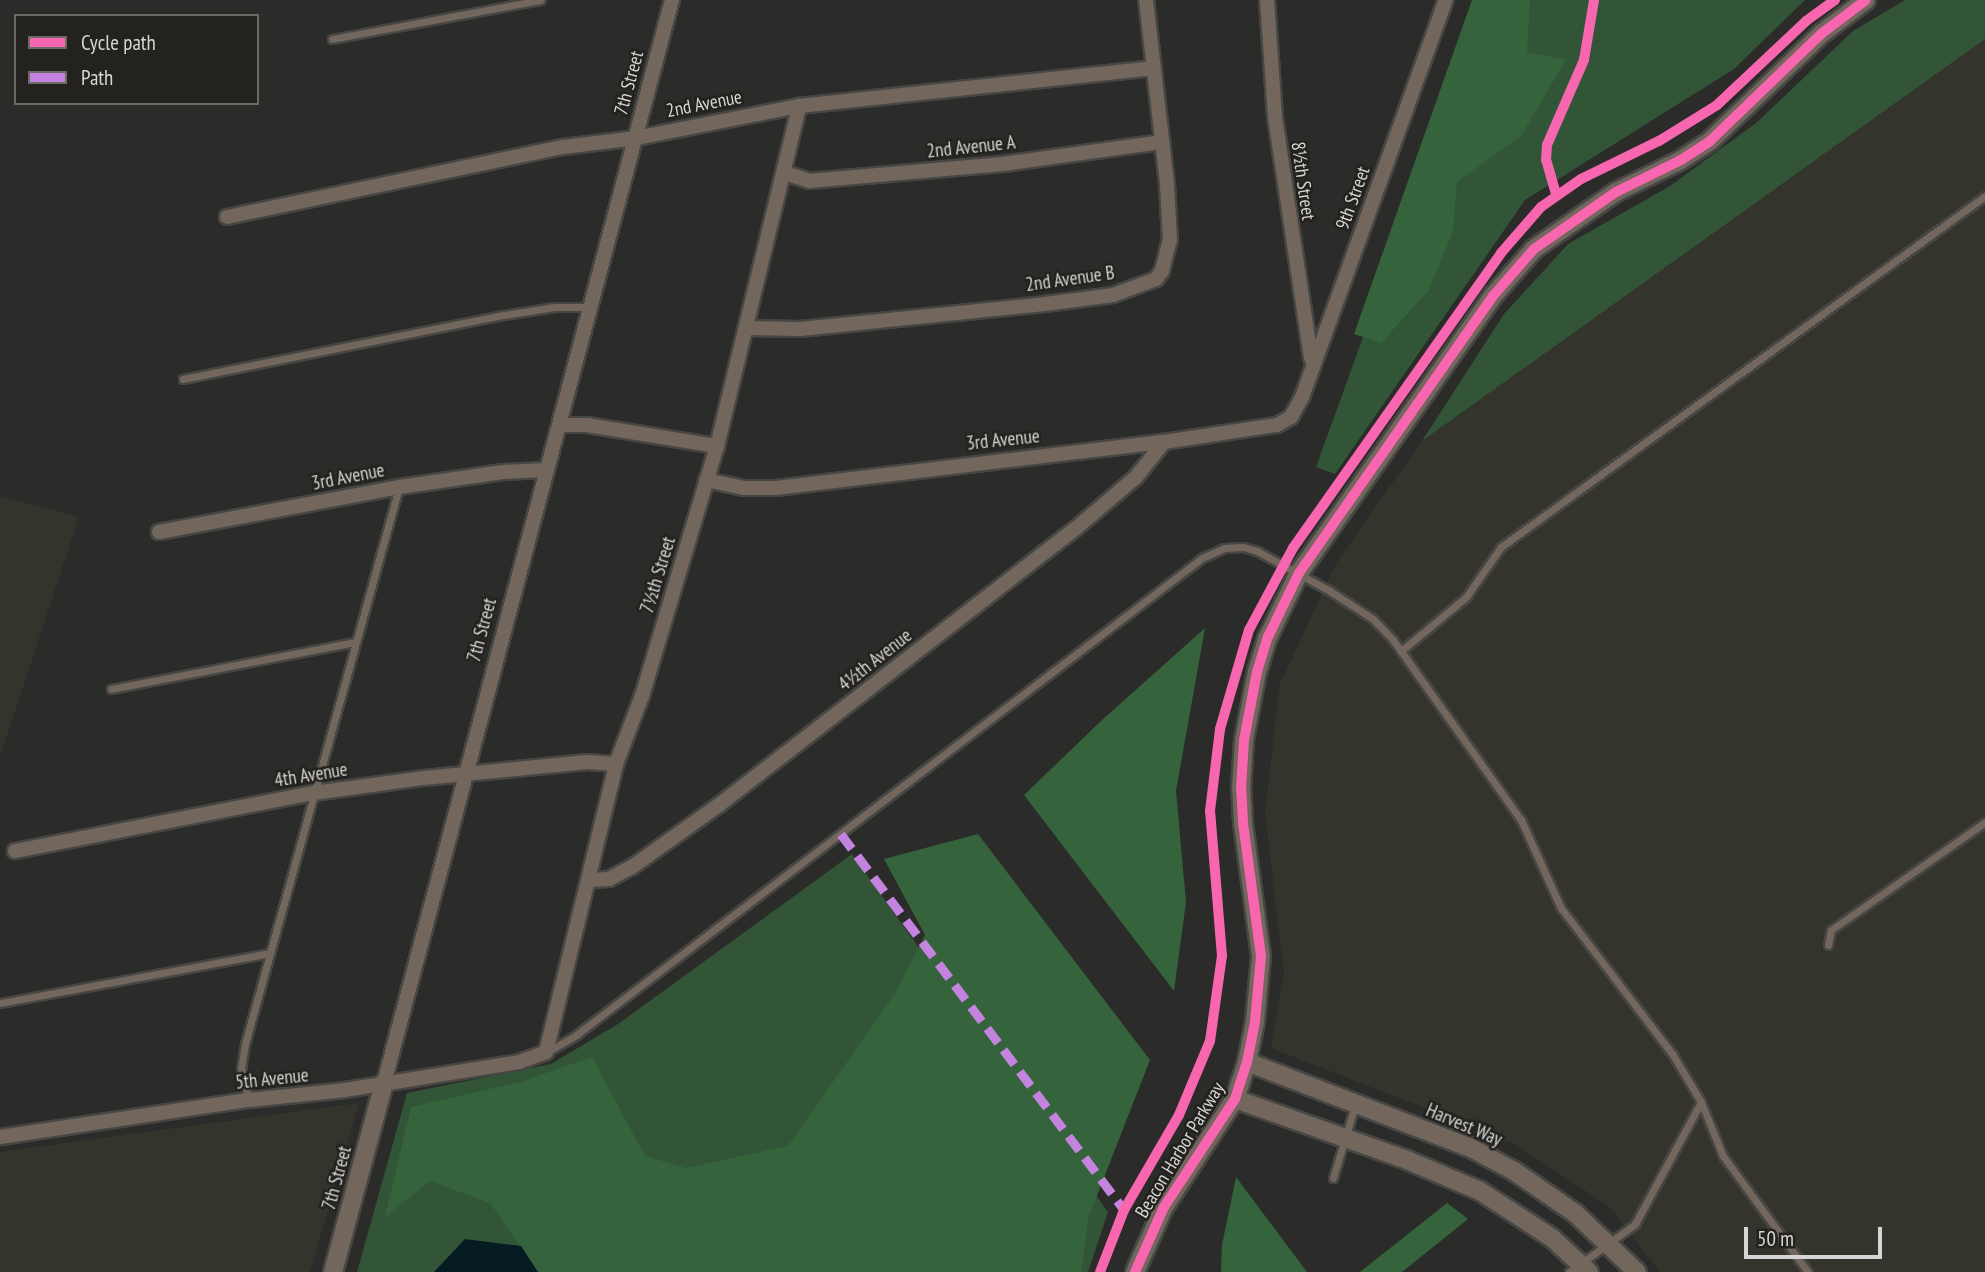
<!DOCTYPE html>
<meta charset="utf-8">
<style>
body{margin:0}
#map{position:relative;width:1985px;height:1272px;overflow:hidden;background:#2b2b29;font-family:"PT Sans Narrow",sans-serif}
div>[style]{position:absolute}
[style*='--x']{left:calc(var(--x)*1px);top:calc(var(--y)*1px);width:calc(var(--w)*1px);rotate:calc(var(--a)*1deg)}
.built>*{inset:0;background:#35342c}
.green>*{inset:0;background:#315536}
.forest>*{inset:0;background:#35633c}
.water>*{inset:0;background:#041b22}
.roads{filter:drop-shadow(2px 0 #464644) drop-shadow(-2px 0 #464644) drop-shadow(0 2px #464644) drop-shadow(0 -2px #464644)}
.service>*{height:7px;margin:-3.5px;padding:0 3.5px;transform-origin:3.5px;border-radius:3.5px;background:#72665d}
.minor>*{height:14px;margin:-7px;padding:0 7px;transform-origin:7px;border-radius:7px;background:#72665d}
.tertiary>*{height:18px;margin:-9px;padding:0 9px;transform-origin:9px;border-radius:9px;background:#72665d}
.quiet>*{height:9px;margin-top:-4.5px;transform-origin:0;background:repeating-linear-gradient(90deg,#c483df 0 18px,transparent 0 27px)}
.cycleway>*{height:10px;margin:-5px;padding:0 5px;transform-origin:5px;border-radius:5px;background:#f766af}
span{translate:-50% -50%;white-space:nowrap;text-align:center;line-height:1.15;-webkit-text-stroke:5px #23221f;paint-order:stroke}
.street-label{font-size:19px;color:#d6d5d3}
.legend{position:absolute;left:14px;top:14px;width:245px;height:91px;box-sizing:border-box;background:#23221f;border:2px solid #6b6a67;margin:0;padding:9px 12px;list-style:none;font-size:21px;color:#d6d5d3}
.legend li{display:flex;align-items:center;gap:14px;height:35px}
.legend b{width:35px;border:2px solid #6b6a67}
.scale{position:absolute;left:1744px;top:1227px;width:138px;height:32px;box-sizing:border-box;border:4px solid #d6d5d3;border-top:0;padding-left:9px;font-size:21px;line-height:24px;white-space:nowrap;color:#d6d5d3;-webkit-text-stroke:5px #23221f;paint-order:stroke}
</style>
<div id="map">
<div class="built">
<i style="clip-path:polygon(1985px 39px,1985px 1272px,1660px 1272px,1610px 1207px,1512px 1142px,1271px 1048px,1284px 974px,1265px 812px,1280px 684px,1337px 562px,1422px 441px)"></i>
<i style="clip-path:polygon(0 496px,79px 517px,0 756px)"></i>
<i style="clip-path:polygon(359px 1103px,310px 1272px,0 1272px,0 1152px)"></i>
</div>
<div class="green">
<i style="clip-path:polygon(1485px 0,1805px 0,1734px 69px,1525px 200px,1335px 474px,1316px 467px)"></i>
<i style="clip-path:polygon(1905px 0,1985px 0,1985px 39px,1422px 441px,1504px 314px,1568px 244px,1670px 186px,1756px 123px,1853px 31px)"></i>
<i style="clip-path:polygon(852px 854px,1108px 1212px,1088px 1272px,357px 1272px,407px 1093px,551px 1064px,618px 1024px)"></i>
</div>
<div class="forest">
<i style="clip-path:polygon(1472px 0,1530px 0,1527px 52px,1566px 60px,1521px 136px,1457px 182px,1453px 231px,1429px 290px,1381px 343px,1354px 334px)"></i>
<i style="clip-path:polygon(1205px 628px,1176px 791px,1186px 902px,1174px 991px,1024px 795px,1101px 721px)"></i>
<i style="clip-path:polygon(978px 834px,1150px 1060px,1089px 1216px,1081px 1272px,538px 1272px,490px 1203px,430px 1181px,385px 1217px,411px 1107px,520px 1082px,592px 1057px,645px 1156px,686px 1168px,788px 1146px,896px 992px,925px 935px,884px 859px)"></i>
<i style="clip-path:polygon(1236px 1177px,1307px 1272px,1221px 1272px,1222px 1245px)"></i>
<i style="clip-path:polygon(1447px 1203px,1468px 1219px,1402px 1272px,1360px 1272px)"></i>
</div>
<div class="water">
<i style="clip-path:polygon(465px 1239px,521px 1246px,538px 1272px,434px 1272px)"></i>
</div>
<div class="roads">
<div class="service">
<i style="--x:332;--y:39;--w:212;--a:-10.6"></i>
<i style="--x:183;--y:379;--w:327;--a:-11.3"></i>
<i style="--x:504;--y:315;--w:51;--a:-9.1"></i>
<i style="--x:554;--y:307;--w:36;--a:0"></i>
<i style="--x:1401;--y:651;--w:85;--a:-39.7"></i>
<i style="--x:1466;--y:597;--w:61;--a:-55"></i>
<i style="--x:1501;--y:547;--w:598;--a:-35.95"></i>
<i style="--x:111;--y:689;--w:249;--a:-10.9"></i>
<i style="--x:1828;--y:945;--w:15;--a:-79"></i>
<i style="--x:1831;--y:930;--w:188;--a:-35"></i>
<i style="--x:0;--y:1003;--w:275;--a:-10.5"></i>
<i style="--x:547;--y:1052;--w:34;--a:-30"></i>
<i style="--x:576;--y:1035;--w:787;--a:-37.31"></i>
<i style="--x:1202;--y:558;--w:24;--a:-24"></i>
<i style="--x:1224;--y:548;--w:19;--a:-3"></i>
<i style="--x:1243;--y:547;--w:15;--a:16"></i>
<i style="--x:1257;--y:551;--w:83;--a:28.7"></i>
<i style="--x:1330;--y:591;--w:51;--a:33.1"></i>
<i style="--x:1373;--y:619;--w:29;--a:46"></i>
<i style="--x:1393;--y:640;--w:221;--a:54.6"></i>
<i style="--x:1521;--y:820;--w:97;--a:65.6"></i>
<i style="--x:1561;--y:908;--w:185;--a:52.7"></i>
<i style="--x:1673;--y:1055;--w:55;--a:59.2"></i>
<i style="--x:1701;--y:1102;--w:58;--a:67.8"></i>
<i style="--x:1723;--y:1156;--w:144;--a:53.8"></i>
<i style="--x:249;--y:1100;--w:32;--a:-104"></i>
<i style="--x:241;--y:1069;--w:25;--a:-81"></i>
<i style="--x:245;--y:1044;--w:578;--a:-74.54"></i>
<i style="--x:1333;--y:1178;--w:76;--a:-73.2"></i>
<i style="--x:1569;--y:1272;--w:82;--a:-36"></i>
<i style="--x:1635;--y:1224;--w:139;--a:-61.6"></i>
</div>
<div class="minor">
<i style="--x:1267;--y:0;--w:117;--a:86.1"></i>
<i style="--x:1275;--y:117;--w:244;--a:81.5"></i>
<i style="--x:785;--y:173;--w:25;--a:18"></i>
<i style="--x:809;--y:181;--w:195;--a:-5"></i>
<i style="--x:1003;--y:164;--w:161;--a:-7.9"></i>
<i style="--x:227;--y:217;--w:343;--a:-11.8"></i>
<i style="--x:563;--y:147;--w:74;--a:-7"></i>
<i style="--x:636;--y:138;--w:166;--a:-11.1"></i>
<i style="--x:799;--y:106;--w:355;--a:-6.1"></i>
<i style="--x:746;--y:328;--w:54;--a:1.1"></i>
<i style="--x:800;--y:329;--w:246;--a:-5.8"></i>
<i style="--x:1045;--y:304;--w:69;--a:-7.5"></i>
<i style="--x:1113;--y:295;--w:46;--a:-20.4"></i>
<i style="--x:1156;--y:279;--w:10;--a:-53"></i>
<i style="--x:1162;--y:271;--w:32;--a:-76"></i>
<i style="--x:1170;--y:240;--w:56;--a:-93.1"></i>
<i style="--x:1167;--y:184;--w:185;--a:-96.5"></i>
<i style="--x:560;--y:425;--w:27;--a:0"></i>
<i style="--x:587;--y:425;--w:132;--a:9.2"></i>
<i style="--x:706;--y:480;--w:38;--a:12"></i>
<i style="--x:743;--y:488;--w:33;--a:0"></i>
<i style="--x:776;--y:488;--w:391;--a:-6.8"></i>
<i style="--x:1164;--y:442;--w:114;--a:-8.6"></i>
<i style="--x:1277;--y:425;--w:16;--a:-30"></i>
<i style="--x:1291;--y:417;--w:23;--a:-61"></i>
<i style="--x:1302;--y:397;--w:422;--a:-70.1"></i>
<i style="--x:159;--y:532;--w:244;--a:-10.6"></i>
<i style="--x:399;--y:487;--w:105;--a:-8.2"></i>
<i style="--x:503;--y:472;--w:42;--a:-2.7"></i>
<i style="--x:15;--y:851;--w:305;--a:-11"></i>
<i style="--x:314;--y:793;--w:111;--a:-7.8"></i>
<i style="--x:424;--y:778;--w:164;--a:-5.6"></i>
<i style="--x:587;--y:762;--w:29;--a:4"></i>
<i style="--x:590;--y:880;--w:19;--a:-3"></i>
<i style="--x:609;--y:879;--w:26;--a:-28"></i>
<i style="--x:632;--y:867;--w:107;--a:-35.5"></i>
<i style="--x:719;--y:805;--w:450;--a:-37.8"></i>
<i style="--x:1075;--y:529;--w:80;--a:-40.4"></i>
<i style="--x:1136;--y:477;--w:45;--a:-51.3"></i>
<i style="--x:384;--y:1083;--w:1121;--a:-75.11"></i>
<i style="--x:0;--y:1137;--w:252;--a:-8.5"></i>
<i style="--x:249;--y:1100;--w:97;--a:-5.9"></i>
<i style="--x:345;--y:1090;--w:176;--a:-9.1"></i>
<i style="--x:519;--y:1062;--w:29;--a:-20"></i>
<i style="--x:546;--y:1052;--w:296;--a:-76.3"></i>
<i style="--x:616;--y:764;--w:73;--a:-69.1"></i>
<i style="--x:642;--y:696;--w:261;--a:-73.3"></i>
<i style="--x:717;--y:446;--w:350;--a:-76.4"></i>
</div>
<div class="tertiary">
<i style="--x:1247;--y:1062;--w:240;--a:21"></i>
<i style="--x:1471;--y:1148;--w:49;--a:28.1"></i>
<i style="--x:1514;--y:1171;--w:75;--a:34.7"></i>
<i style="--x:1576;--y:1214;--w:84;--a:43.6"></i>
<i style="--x:1235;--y:1099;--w:182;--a:19.5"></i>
<i style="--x:1407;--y:1160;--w:79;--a:23"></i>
<i style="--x:1480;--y:1191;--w:86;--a:33.1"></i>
<i style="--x:1552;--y:1238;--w:50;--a:42.6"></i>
<i style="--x:333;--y:1272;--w:196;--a:-74.9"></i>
<i style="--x:1135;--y:1272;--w:71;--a:-66"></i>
<i style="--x:1164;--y:1207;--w:129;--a:-56.7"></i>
<i style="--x:1235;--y:1099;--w:39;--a:-72"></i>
<i style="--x:1247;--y:1062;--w:41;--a:-78.7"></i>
<i style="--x:1255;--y:1022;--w:66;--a:-84.8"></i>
<i style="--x:1261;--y:956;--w:135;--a:-97.7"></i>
<i style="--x:1243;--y:822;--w:33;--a:-93"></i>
<i style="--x:1241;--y:789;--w:49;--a:-86.5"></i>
<i style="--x:1244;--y:740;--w:69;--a:-79.2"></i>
<i style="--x:1257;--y:672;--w:37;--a:-73"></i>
<i style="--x:1268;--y:637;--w:71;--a:-64.2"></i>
<i style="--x:1299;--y:573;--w:338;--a:-55"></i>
<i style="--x:1493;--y:296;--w:62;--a:-48.9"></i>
<i style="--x:1534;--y:249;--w:100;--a:-34.8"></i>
<i style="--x:1616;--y:192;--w:72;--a:-26.2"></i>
<i style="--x:1681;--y:160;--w:35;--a:-33"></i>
<i style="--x:1710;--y:141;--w:154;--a:-43.9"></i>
<i style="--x:1821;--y:34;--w:56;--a:-37.1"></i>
</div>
</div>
<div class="quiet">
<i style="--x:841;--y:834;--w:471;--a:53"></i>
</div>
<div class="cycleway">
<i style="--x:1556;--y:194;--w:35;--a:-106"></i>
<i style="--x:1546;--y:160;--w:15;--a:-86"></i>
<i style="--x:1547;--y:145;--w:93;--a:-66.5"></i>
<i style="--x:1584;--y:60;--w:61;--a:-80.5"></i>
<i style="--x:1100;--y:1272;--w:66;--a:-68.8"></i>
<i style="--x:1124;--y:1210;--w:110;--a:-59.9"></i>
<i style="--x:1179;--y:1115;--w:80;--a:-67.3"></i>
<i style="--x:1210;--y:1041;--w:86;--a:-82"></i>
<i style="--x:1222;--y:956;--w:145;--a:-94.7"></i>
<i style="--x:1210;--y:811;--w:83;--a:-83"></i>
<i style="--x:1220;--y:729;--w:103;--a:-73.7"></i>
<i style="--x:1249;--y:630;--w:93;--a:-61.8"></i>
<i style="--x:1293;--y:548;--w:361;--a:-54.8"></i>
<i style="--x:1501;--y:253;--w:61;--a:-49"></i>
<i style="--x:1541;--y:207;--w:49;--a:-35"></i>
<i style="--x:1581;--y:179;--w:87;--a:-26"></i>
<i style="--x:1659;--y:141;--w:68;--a:-31.8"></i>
<i style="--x:1717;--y:105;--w:122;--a:-43.3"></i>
<i style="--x:1806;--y:21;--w:36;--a:-36"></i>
<i style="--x:1135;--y:1272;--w:71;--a:-66"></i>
<i style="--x:1164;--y:1207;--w:129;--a:-56.7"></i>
<i style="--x:1235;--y:1099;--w:39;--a:-72"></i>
<i style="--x:1247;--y:1062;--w:41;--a:-78.7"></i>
<i style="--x:1255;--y:1022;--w:66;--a:-84.8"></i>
<i style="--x:1261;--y:956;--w:135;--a:-97.7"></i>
<i style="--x:1243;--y:822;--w:33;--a:-93"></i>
<i style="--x:1241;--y:789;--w:49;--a:-86.5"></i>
<i style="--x:1244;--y:740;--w:69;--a:-79.2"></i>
<i style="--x:1257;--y:672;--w:37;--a:-73"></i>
<i style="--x:1268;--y:637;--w:71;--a:-64.2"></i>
<i style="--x:1299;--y:573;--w:338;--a:-55"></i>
<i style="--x:1493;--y:296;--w:62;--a:-48.9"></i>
<i style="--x:1534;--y:249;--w:100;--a:-34.8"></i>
<i style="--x:1616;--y:192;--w:72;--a:-26.2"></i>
<i style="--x:1681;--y:160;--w:35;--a:-33"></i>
<i style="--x:1710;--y:141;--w:154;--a:-43.9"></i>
<i style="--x:1821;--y:34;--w:56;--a:-37.1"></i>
</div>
<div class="street-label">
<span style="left:629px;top:83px;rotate:-75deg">7th Street</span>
<span style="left:704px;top:104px;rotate:-11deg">2nd Avenue</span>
<span style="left:971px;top:147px;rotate:-6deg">2nd Avenue A</span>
<span style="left:1303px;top:181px;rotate:82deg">8½th Street</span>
<span style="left:1353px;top:198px;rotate:-70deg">9th Street</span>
<span style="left:1070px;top:279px;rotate:-8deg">2nd Avenue B</span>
<span style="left:1003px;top:440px;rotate:-6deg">3rd Avenue</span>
<span style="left:348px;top:477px;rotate:-11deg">3rd Avenue</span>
<span style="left:658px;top:575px;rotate:-73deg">7½th Street</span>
<span style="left:482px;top:630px;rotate:-75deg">7th Street</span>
<span style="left:875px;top:660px;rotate:-38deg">4½th Avenue</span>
<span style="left:311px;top:775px;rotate:-9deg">4th Avenue</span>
<span style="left:272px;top:1079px;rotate:-6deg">5th Avenue</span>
<span style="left:1464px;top:1125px;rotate:23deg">Harvest Way</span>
<span style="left:1180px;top:1150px;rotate:-59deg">Beacon Harbor Parkway</span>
<span style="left:337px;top:1178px;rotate:-75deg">7th Street</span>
</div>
<ul class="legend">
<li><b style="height:9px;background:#f766af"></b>Cycle path</li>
<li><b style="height:9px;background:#c483df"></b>Path</li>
</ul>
<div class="scale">50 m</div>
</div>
